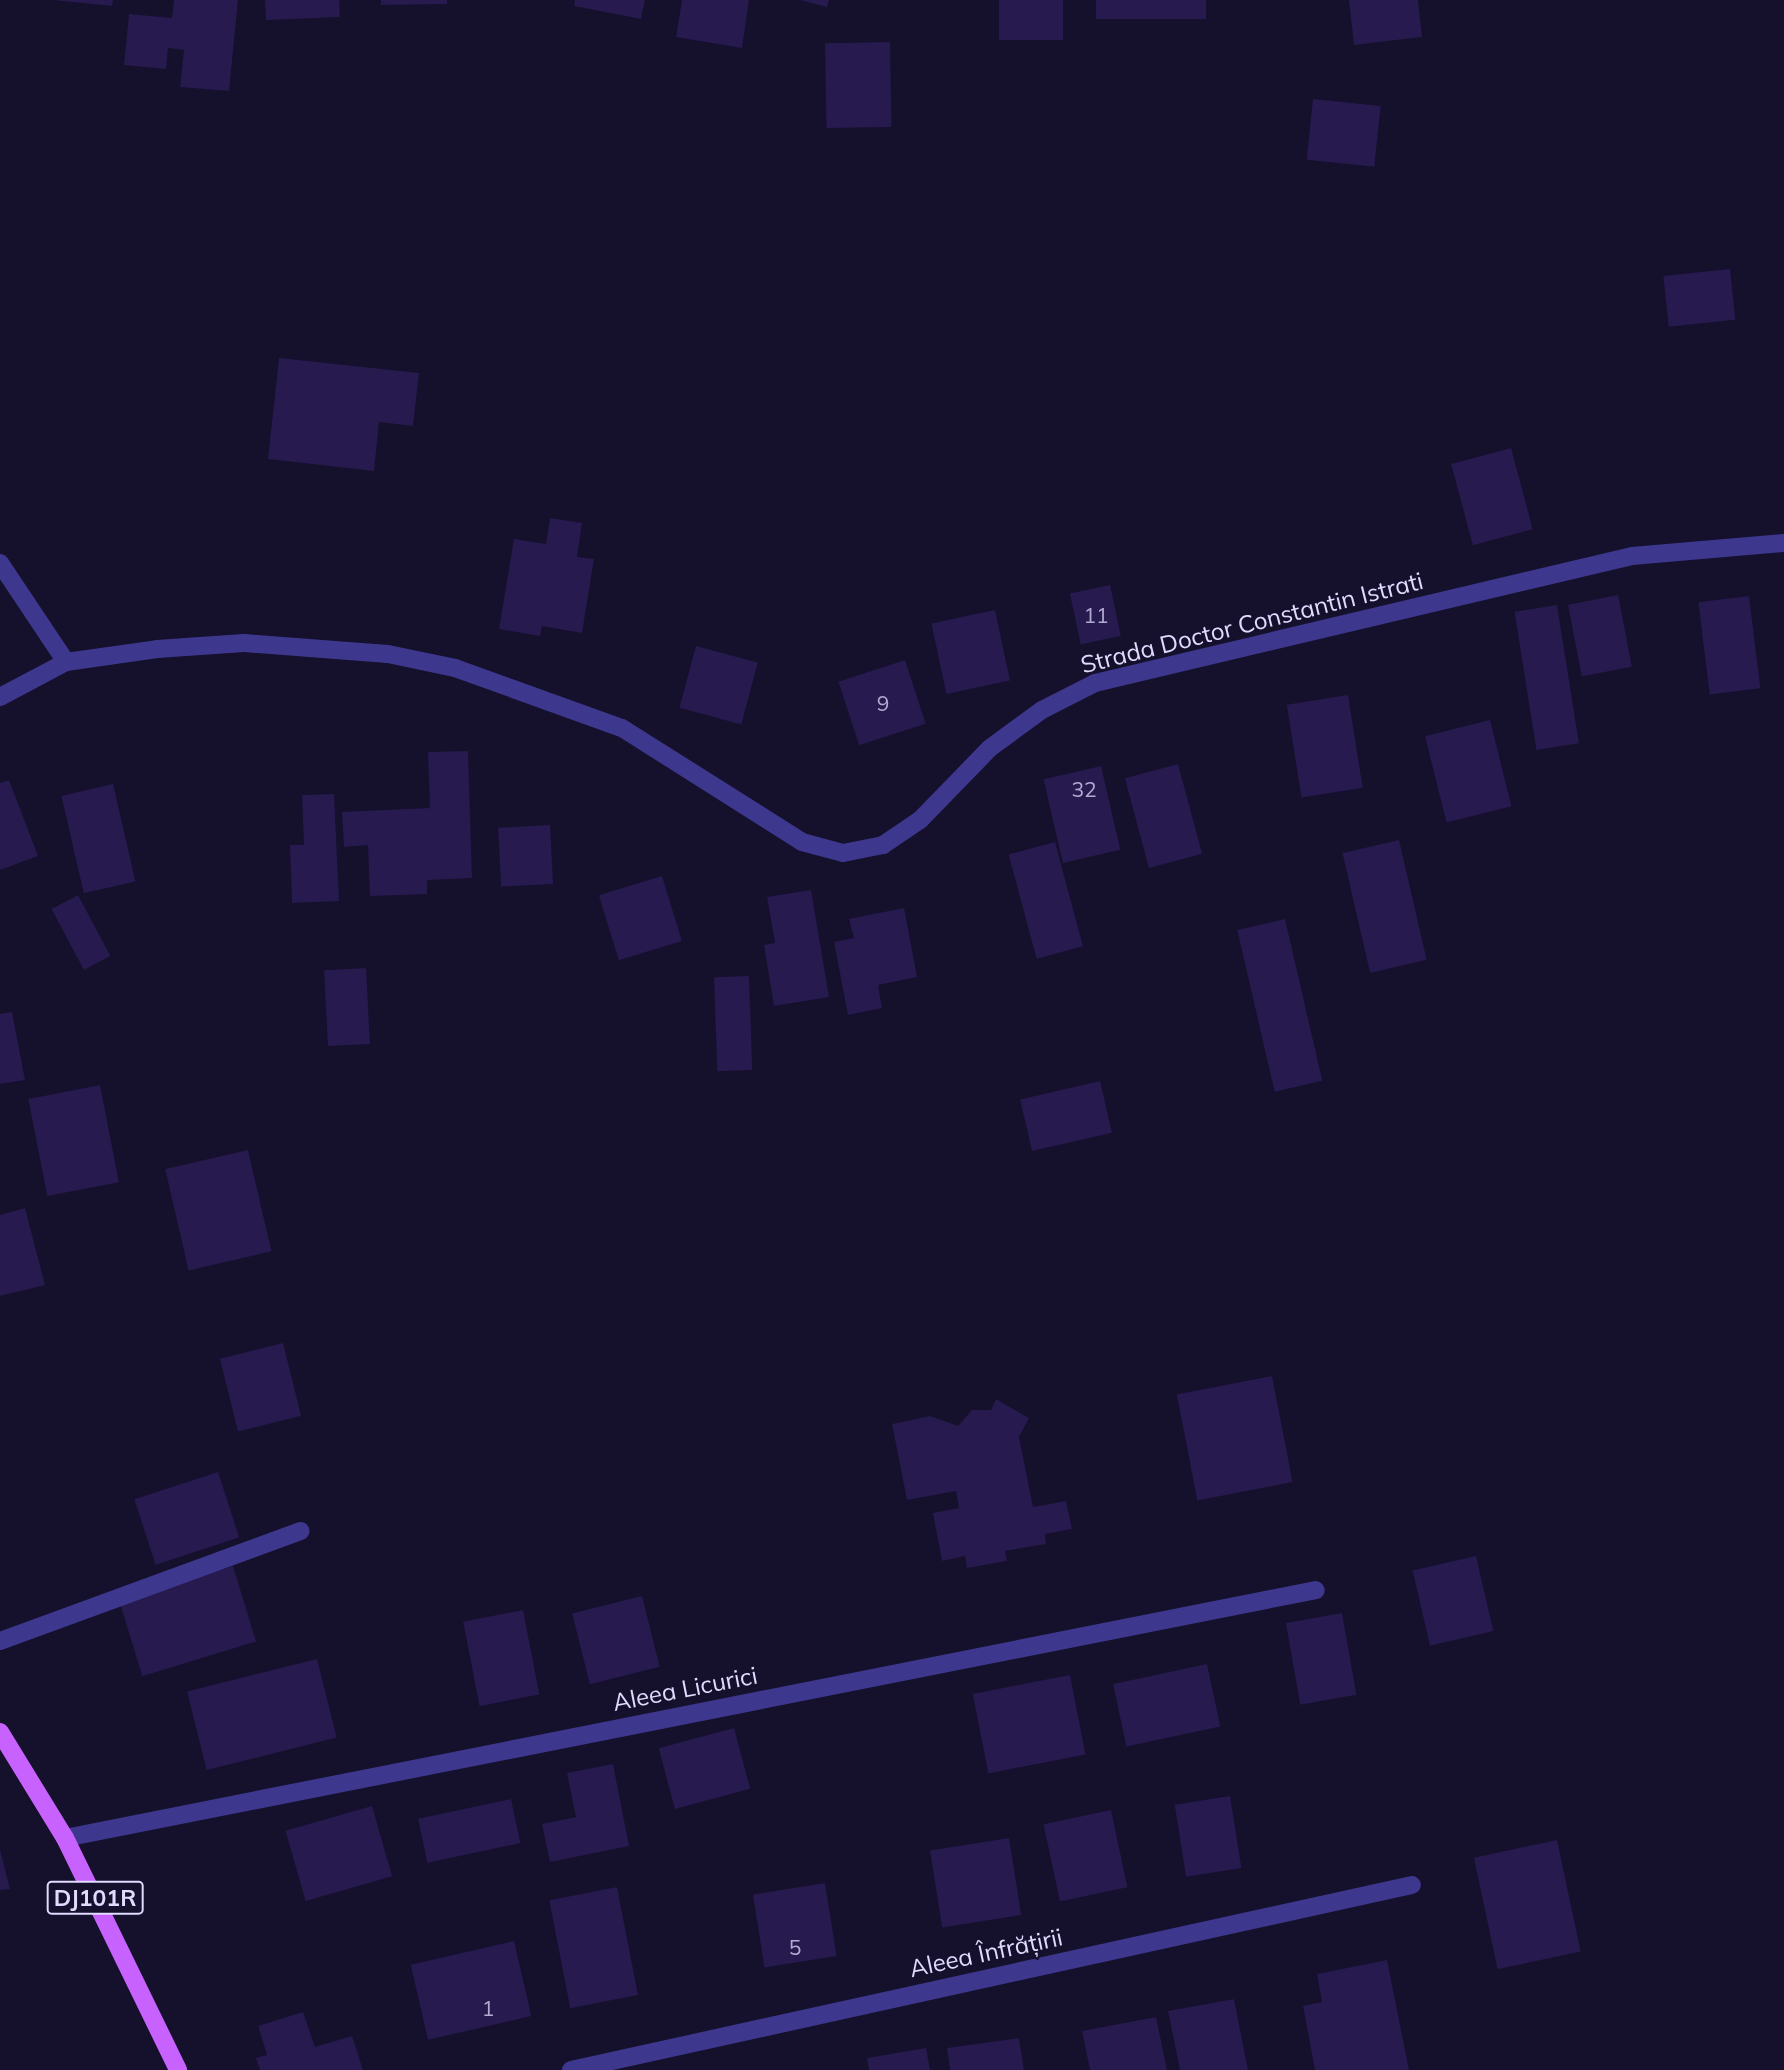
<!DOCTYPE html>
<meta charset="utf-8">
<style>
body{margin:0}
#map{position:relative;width:1784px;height:2070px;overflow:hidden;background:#15102c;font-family:Mulish,sans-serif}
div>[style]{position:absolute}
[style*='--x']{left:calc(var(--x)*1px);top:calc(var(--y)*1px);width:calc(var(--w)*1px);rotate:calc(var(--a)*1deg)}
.building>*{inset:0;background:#261a4e;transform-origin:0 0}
.minor>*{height:18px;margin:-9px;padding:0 9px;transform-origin:9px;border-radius:9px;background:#3d388e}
.primary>*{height:18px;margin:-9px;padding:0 9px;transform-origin:9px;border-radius:9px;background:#c762ff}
span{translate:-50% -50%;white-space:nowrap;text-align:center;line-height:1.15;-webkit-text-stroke:5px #15102c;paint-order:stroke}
.number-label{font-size:21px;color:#b2abd3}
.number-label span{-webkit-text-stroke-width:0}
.shield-label span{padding:2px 5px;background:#15102c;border:2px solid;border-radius:5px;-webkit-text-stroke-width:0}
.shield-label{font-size:23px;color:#e0dbff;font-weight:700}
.street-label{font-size:24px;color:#e0dbff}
</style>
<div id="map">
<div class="building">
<i style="clip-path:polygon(53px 0,113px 0,112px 6px)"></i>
<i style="clip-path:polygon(174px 0,238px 0,229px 91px,180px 87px,184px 50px,168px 48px,166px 69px,124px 65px,129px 14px,172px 18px)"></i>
<i style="clip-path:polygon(265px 0,339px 0,340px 17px,266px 20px)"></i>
<i style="clip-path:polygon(381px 0,447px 0,447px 4px,381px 5px)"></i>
<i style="clip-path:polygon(575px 0,645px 0,641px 19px,574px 6px)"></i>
<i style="clip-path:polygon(682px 0,749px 0,742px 48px,676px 37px)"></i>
<i style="clip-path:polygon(800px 0,829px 0,827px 7px)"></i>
<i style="left:999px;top:0;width:64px;height:40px"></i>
<i style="left:1096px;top:0;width:110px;height:19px"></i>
<i style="clip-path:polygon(1349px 0,1418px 0,1422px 37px,1354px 45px)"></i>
<i style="left:890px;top:42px;width:85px;height:65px;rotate:89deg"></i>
<i style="left:1313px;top:99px;width:68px;height:61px;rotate:6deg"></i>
<i style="left:1730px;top:269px;width:51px;height:67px;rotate:84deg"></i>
<i style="clip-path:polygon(279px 358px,419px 373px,413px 426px,379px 422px,374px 471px,268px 459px)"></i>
<i style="left:1511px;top:448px;width:84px;height:62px;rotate:75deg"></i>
<i style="clip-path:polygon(550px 518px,582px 523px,577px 557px,594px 559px,582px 633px,542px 626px,540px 636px,499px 629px,514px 539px,546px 544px)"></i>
<i style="left:1110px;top:585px;width:52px;height:41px;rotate:78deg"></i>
<i style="left:1618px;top:595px;width:73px;height:51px;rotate:79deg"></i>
<i style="left:1749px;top:596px;width:93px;height:51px;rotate:83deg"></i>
<i style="left:1557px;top:605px;width:140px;height:43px;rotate:81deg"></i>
<i style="left:995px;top:610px;width:72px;height:65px;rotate:78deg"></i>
<i style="left:696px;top:646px;width:64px;height:64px;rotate:15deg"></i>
<i style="left:905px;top:660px;width:67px;height:70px;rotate:72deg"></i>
<i style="left:1348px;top:695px;width:94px;height:62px;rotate:81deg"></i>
<i style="left:1490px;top:720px;width:89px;height:67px;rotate:76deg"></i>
<i style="clip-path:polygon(468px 751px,472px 878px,427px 880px,427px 894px,370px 896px,368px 845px,344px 847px,342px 812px,430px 808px,428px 752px)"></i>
<i style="left:1178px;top:764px;width:93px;height:55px;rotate:75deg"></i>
<i style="left:1101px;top:766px;width:86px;height:59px;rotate:77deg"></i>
<i style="clip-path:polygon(9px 780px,38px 856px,0 870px,0 783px)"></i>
<i style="left:113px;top:784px;width:100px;height:53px;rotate:77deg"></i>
<i style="clip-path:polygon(334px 794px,339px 901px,292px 903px,290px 845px,304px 845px,302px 795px)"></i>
<i style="left:550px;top:825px;width:59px;height:52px;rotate:87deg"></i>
<i style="left:1399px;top:840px;width:123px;height:58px;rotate:77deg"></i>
<i style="left:1055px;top:842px;width:108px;height:48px;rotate:75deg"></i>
<i style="left:662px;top:876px;width:68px;height:66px;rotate:73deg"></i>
<i style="clip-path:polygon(811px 890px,829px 997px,774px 1006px,764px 945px,775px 943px,767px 897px)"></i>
<i style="left:78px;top:895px;width:69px;height:30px;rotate:62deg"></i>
<i style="clip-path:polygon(904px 908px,917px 977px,878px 985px,882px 1008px,848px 1015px,834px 942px,854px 938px,849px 919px)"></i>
<i style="left:1285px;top:919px;width:166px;height:49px;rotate:77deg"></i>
<i style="left:366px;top:968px;width:76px;height:42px;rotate:87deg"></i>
<i style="left:749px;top:976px;width:94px;height:35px;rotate:88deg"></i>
<i style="clip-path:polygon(12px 1012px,25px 1080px,0 1084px,0 1014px)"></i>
<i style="left:1100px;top:1081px;width:53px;height:82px;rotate:77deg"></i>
<i style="left:100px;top:1085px;width:99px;height:73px;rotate:79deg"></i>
<i style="left:248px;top:1150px;width:104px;height:85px;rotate:77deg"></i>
<i style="clip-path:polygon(25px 1208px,45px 1285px,0 1296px,0 1215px)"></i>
<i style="left:283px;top:1343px;width:75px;height:65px;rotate:76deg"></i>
<i style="left:1272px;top:1376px;width:108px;height:97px;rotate:79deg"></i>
<i style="clip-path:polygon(996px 1399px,1029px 1418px,1019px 1437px,1033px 1507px,1066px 1501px,1072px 1529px,1045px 1534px,1046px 1544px,1005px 1551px,1007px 1561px,967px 1568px,965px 1556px,942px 1561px,933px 1513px,959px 1508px,956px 1491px,907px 1500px,892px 1424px,930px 1416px,958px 1426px,972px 1410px,991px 1410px)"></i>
<i style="left:218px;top:1472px;width:69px;height:88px;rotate:72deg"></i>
<i style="left:1476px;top:1556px;width:77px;height:65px;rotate:77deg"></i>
<i style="left:233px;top:1566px;width:79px;height:119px;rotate:73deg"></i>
<i style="left:642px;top:1596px;width:73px;height:72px;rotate:76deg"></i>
<i style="left:523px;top:1610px;width:86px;height:61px;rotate:79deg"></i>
<i style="left:1342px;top:1613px;width:83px;height:57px;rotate:80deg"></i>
<i style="left:317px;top:1659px;width:81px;height:134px;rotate:76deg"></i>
<i style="left:1207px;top:1664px;width:64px;height:96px;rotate:78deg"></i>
<i style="left:1070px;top:1675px;width:81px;height:99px;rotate:79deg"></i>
<i style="left:734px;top:1728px;width:63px;height:78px;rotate:75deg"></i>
<i style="clip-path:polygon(613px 1764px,629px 1846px,550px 1862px,542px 1824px,576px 1817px,567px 1773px)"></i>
<i style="left:1230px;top:1796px;width:73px;height:56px;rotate:81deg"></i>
<i style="left:511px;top:1799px;width:45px;height:95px;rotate:78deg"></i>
<i style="left:372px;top:1806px;width:73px;height:90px;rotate:74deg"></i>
<i style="left:1111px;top:1810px;width:79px;height:69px;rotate:78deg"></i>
<i style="left:1009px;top:1838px;width:78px;height:80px;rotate:81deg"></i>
<i style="left:1557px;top:1840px;width:114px;height:85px;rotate:78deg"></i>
<i style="clip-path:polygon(0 1850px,10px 1889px,0 1890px)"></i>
<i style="left:825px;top:1883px;width:74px;height:73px;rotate:81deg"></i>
<i style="left:617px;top:1887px;width:110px;height:69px;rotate:79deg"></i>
<i style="left:514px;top:1941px;width:77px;height:106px;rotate:77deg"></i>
<i style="clip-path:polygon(1387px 1960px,1409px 2070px,1315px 2070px,1303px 2006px,1322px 2002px,1317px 1974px)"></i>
<i style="clip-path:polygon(1234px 1999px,1248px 2070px,1180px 2070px,1168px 2011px)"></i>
<i style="clip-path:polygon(303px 2012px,315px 2047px,352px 2036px,363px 2070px,260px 2070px,256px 2058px,267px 2055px,258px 2026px)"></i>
<i style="clip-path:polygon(1156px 2017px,1167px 2070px,1090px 2070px,1082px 2031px)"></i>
<i style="clip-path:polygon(1019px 2038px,1024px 2070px,950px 2070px,947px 2048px)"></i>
<i style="clip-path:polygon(926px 2048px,930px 2070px,869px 2070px,867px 2058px)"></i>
</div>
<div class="minor">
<i style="--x:0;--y:563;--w:119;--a:56.3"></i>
<i style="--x:0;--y:697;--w:75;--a:-27.9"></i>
<i style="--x:66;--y:662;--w:92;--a:-8.1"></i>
<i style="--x:157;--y:649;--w:87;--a:-3.9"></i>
<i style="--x:244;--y:643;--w:144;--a:4.4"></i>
<i style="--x:388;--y:654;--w:68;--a:11.8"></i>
<i style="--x:455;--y:668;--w:177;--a:19.8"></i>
<i style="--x:622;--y:728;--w:213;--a:32.3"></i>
<i style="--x:802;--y:842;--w:42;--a:15"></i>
<i style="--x:843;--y:853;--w:41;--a:-11.3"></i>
<i style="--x:883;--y:845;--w:45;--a:-34"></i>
<i style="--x:920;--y:820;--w:100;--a:-45.8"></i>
<i style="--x:990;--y:748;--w:64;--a:-36.2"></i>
<i style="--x:1042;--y:710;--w:59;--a:-27"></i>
<i style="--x:1095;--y:683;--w:552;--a:-13.31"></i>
<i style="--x:1632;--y:556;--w:153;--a:-4.9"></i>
<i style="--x:0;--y:1641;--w:320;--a:-20.1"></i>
<i style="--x:65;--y:1838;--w:1275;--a:-11.21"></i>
<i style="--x:571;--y:2070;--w:861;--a:-12.41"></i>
</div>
<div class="primary">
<i style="--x:0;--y:1732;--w:124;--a:58.5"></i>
<i style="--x:65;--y:1838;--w:258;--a:64"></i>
</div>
<div class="number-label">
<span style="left:1096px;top:615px">11</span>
<span style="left:883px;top:703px">9</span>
<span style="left:1084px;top:789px">32</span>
<span style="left:795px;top:1947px">5</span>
<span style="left:488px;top:2008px">1</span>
</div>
<div class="shield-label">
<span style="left:95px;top:1898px">DJ101R</span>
</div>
<div class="street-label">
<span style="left:1252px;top:623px;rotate:-14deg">Strada Doctor Constantin Istrati</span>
<span style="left:685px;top:1689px;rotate:-11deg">Aleea Licurici</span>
<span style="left:986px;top:1953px;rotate:-12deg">Aleea Înfrățirii</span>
</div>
</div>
